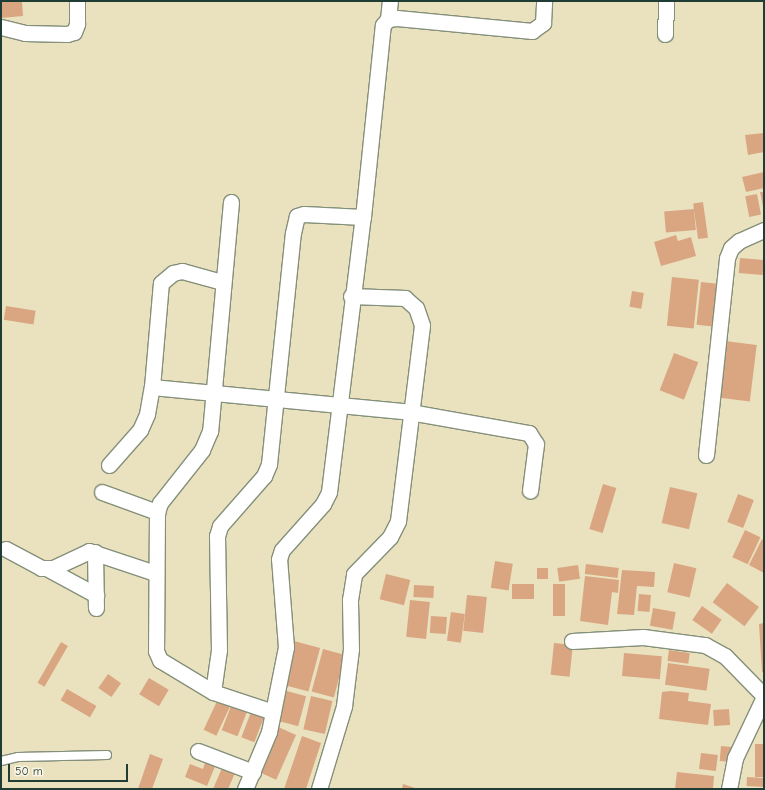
<!DOCTYPE html>
<style>
body{margin:0}
#map{position:relative;width:765px;height:790px;overflow:hidden;background:#eae2bf;font-family:"Comic Neue",sans-serif}
div>[style]{position:absolute}
[style*='--x']{left:calc(var(--x)*1px);top:calc(var(--y)*1px);width:calc(var(--w)*1px);rotate:calc(var(--a)*1deg)}
.building>*{inset:0;background:#daa682;transform-origin:0 0}
.roads{filter:drop-shadow(1px 0 #84907a) drop-shadow(-1px 0 #84907a) drop-shadow(0 1px #84907a) drop-shadow(0 -1px #84907a)}
.service>*{height:8px;margin:-4px;padding:0 4px;transform-origin:4px;border-radius:4px;background:#fff}
.minor>*{height:15px;margin:-7.5px;padding:0 7.5px;transform-origin:7.5px;border-radius:7.5px;background:#fff}
span{translate:-50% -50%;white-space:nowrap;text-align:center;line-height:1.15;-webkit-text-stroke:4px #fcf5e5;paint-order:stroke}
.frame{position:absolute;inset:0;border:2px solid #1f3d34;pointer-events:none}
.scale{position:absolute;left:8px;top:764px;width:120px;height:18px;box-sizing:border-box;border:2px solid #1f3d34;border-top:0;padding-left:5px;font-size:12px;line-height:14px;white-space:nowrap;color:#1f3d34;-webkit-text-stroke:3px #fcf5e5;paint-order:stroke}
</style>
<div id="map">
<div class="building">
<i style="clip-path:polygon(1px 1px,22px 1px,23px 16px,1px 18px)"></i>
<i style="clip-path:polygon(764px 133px,764px 152px,748px 155px,745px 135px)"></i>
<i style="clip-path:polygon(764px 172px,764px 188px,746px 192px,742px 177px)"></i>
<i style="clip-path:polygon(760px 192px,764px 192px,764px 207px,763px 207px)"></i>
<i style="left:757px;top:194px;width:21px;height:12px;rotate:79deg"></i>
<i style="left:703px;top:202px;width:36px;height:10px;rotate:82deg"></i>
<i style="left:694px;top:209px;width:21px;height:30px;rotate:85deg"></i>
<i style="clip-path:polygon(676px 235px,678px 241px,691px 237px,696px 256px,661px 266px,654px 242px)"></i>
<i style="left:740px;top:258px;width:24px;height:15px;rotate:5deg"></i>
<i style="left:672px;top:277px;width:27px;height:49px;rotate:6deg"></i>
<i style="left:701px;top:282px;width:19px;height:43px;rotate:6deg"></i>
<i style="left:632px;top:291px;width:12px;height:16px;rotate:9deg"></i>
<i style="left:6px;top:306px;width:30px;height:14px;rotate:9deg"></i>
<i style="left:725px;top:341px;width:32px;height:57px;rotate:7deg"></i>
<i style="left:674px;top:353px;width:26px;height:40px;rotate:21deg"></i>
<i style="left:603px;top:484px;width:14px;height:47px;rotate:17deg"></i>
<i style="left:670px;top:487px;width:28px;height:37px;rotate:13deg"></i>
<i style="left:738px;top:494px;width:17px;height:30px;rotate:21deg"></i>
<i style="left:745px;top:530px;width:17px;height:30px;rotate:25deg"></i>
<i style="clip-path:polygon(762px 539px,764px 540px,764px 573px,749px 565px)"></i>
<i style="left:495px;top:561px;width:18px;height:27px;rotate:9deg"></i>
<i style="left:674px;top:563px;width:23px;height:30px;rotate:13deg"></i>
<i style="left:586px;top:564px;width:33px;height:10px;rotate:7deg"></i>
<i style="left:578px;top:565px;width:14px;height:21px;rotate:82deg"></i>
<i style="left:537px;top:568px;width:11px;height:11px"></i>
<i style="clip-path:polygon(622px 570px,655px 572px,654px 587px,637px 586px,634px 615px,617px 614px)"></i>
<i style="left:386px;top:574px;width:25px;height:26px;rotate:14deg"></i>
<i style="clip-path:polygon(585px 576px,619px 580px,618px 593px,612px 592px,608px 625px,580px 621px)"></i>
<i style="left:727px;top:583px;width:40px;height:24px;rotate:37deg"></i>
<i style="left:512px;top:584px;width:22px;height:15px"></i>
<i style="left:553px;top:584px;width:12px;height:32px"></i>
<i style="left:414px;top:585px;width:20px;height:12px;rotate:3deg"></i>
<i style="left:639px;top:594px;width:12px;height:17px;rotate:5deg"></i>
<i style="left:467px;top:595px;width:20px;height:36px;rotate:6deg"></i>
<i style="left:410px;top:600px;width:20px;height:37px;rotate:6deg"></i>
<i style="left:702px;top:606px;width:24px;height:17px;rotate:35deg"></i>
<i style="left:653px;top:608px;width:23px;height:18px;rotate:10deg"></i>
<i style="left:451px;top:612px;width:14px;height:29px;rotate:8deg"></i>
<i style="left:431px;top:616px;width:16px;height:17px;rotate:4deg"></i>
<i style="clip-path:polygon(764px 623px,764px 672px,762px 672px,759px 624px)"></i>
<i style="left:294px;top:641px;width:27px;height:45px;rotate:15deg"></i>
<i style="left:61px;top:642px;width:8px;height:47px;rotate:30deg"></i>
<i style="left:554px;top:643px;width:19px;height:32px;rotate:6deg"></i>
<i style="left:323px;top:649px;width:23px;height:44px;rotate:15deg"></i>
<i style="left:669px;top:650px;width:21px;height:11px;rotate:8deg"></i>
<i style="left:624px;top:653px;width:38px;height:23px;rotate:5deg"></i>
<i style="left:668px;top:663px;width:42px;height:22px;rotate:8deg"></i>
<i style="left:108px;top:674px;width:16px;height:17px;rotate:35deg"></i>
<i style="left:149px;top:678px;width:23px;height:19px;rotate:31deg"></i>
<i style="left:67px;top:689px;width:34px;height:13px;rotate:30deg"></i>
<i style="left:283px;top:690px;width:24px;height:31px;rotate:15deg"></i>
<i style="clip-path:polygon(671px 691px,689px 693px,688px 701px,711px 704px,708px 725px,659px 719px,662px 692px)"></i>
<i style="left:311px;top:696px;width:22px;height:34px;rotate:13deg"></i>
<i style="left:218px;top:699px;width:14px;height:34px;rotate:25deg"></i>
<i style="left:231px;top:706px;width:17px;height:26px;rotate:21deg"></i>
<i style="left:729px;top:709px;width:16px;height:16px;rotate:86deg"></i>
<i style="left:251px;top:712px;width:14px;height:27px;rotate:21deg"></i>
<i style="left:276px;top:726px;width:22px;height:49px;rotate:24deg"></i>
<i style="clip-path:polygon(302px 736px,321px 743px,306px 789px,284px 789px)"></i>
<i style="left:755px;top:744px;width:9px;height:33px"></i>
<i style="left:721px;top:746px;width:11px;height:15px;rotate:5deg"></i>
<i style="left:701px;top:753px;width:17px;height:16px;rotate:7deg"></i>
<i style="clip-path:polygon(150px 754px,163px 759px,152px 789px,138px 789px)"></i>
<i style="clip-path:polygon(206px 760px,216px 764px,207px 786px,185px 777px,190px 764px,203px 769px)"></i>
<i style="clip-path:polygon(222px 768px,235px 773px,228px 789px,213px 789px)"></i>
<i style="clip-path:polygon(677px 772px,714px 776px,713px 789px,675px 789px)"></i>
<i style="left:747px;top:777px;width:17px;height:9px;rotate:3deg"></i>
<i style="clip-path:polygon(403px 784px,418px 789px,402px 789px)"></i>
</div>
<div class="roads">
<div class="service">
<i style="--x:1;--y:761;--w:17;--a:-13"></i>
<i style="--x:18;--y:757;--w:89;--a:-1.3"></i>
</div>
<div class="minor">
<i style="--x:388;--y:19;--w:18;--a:-84"></i>
<i style="--x:1;--y:27;--w:25;--a:14"></i>
<i style="--x:25;--y:33;--w:42;--a:1.4"></i>
<i style="--x:67;--y:34;--w:7;--a:-16"></i>
<i style="--x:74;--y:32;--w:9;--a:-69"></i>
<i style="--x:77;--y:24;--w:23;--a:-90"></i>
<i style="--x:665;--y:34;--w:33;--a:-88"></i>
<i style="--x:231;--y:202;--w:230;--a:95.2"></i>
<i style="--x:210;--y:431;--w:21;--a:113"></i>
<i style="--x:202;--y:450;--w:68;--a:128.4"></i>
<i style="--x:160;--y:503;--w:9;--a:108"></i>
<i style="--x:157;--y:512;--w:139;--a:90.4"></i>
<i style="--x:156;--y:651;--w:10;--a:66"></i>
<i style="--x:160;--y:660;--w:62;--a:31.1"></i>
<i style="--x:213;--y:692;--w:63;--a:18.4"></i>
<i style="--x:152;--y:387;--w:259;--a:5.5"></i>
<i style="--x:410;--y:412;--w:121;--a:10"></i>
<i style="--x:529;--y:433;--w:13;--a:58"></i>
<i style="--x:536;--y:444;--w:47;--a:97.3"></i>
<i style="--x:706;--y:455;--w:198;--a:-83.9"></i>
<i style="--x:727;--y:258;--w:11;--a:-68"></i>
<i style="--x:731;--y:248;--w:11;--a:-41"></i>
<i style="--x:739;--y:241;--w:27;--a:-24"></i>
<i style="--x:109;--y:465;--w:47;--a:-48.5"></i>
<i style="--x:140;--y:430;--w:17;--a:-66"></i>
<i style="--x:147;--y:414;--w:27;--a:-80"></i>
<i style="--x:152;--y:387;--w:104;--a:-85.1"></i>
<i style="--x:161;--y:283;--w:16;--a:-40"></i>
<i style="--x:173;--y:273;--w:9;--a:-13"></i>
<i style="--x:182;--y:271;--w:41;--a:15.4"></i>
<i style="--x:102;--y:492;--w:59;--a:20"></i>
<i style="--x:6;--y:549;--w:40;--a:28"></i>
<i style="--x:41;--y:568;--w:12;--a:0"></i>
<i style="--x:53;--y:568;--w:40;--a:-25"></i>
<i style="--x:89;--y:551;--w:70;--a:18.4"></i>
<i style="--x:95;--y:552;--w:56;--a:89"></i>
<i style="--x:48;--y:569;--w:55;--a:28.4"></i>
<i style="--x:572;--y:641;--w:71;--a:-3.2"></i>
<i style="--x:643;--y:637;--w:63;--a:7.4"></i>
<i style="--x:705;--y:645;--w:23;--a:29"></i>
<i style="--x:725;--y:656;--w:56;--a:45.7"></i>
<i style="--x:213;--y:692;--w:42;--a:-81.9"></i>
<i style="--x:219;--y:650;--w:114;--a:-91"></i>
<i style="--x:217;--y:536;--w:10;--a:-73"></i>
<i style="--x:220;--y:526;--w:67;--a:-48.7"></i>
<i style="--x:264;--y:476;--w:13;--a:-67"></i>
<i style="--x:269;--y:464;--w:232;--a:-84.1"></i>
<i style="--x:293;--y:233;--w:17;--a:-77"></i>
<i style="--x:297;--y:216;--w:7;--a:-16"></i>
<i style="--x:304;--y:214;--w:59;--a:2.9"></i>
<i style="--x:198;--y:751;--w:59;--a:20.9"></i>
<i style="--x:245;--y:789;--w:62;--a:-67.2"></i>
<i style="--x:269;--y:732;--w:87;--a:-78.7"></i>
<i style="--x:286;--y:647;--w:88;--a:-94.5"></i>
<i style="--x:279;--y:559;--w:9;--a:-72"></i>
<i style="--x:282;--y:550;--w:62;--a:-48.3"></i>
<i style="--x:323;--y:504;--w:13;--a:-63"></i>
<i style="--x:329;--y:492;--w:277;--a:-83"></i>
<i style="--x:363;--y:217;--w:193;--a:-84.1"></i>
<i style="--x:383;--y:25;--w:8;--a:-50"></i>
<i style="--x:388;--y:19;--w:9;--a:-6"></i>
<i style="--x:397;--y:18;--w:136;--a:5.5"></i>
<i style="--x:532;--y:31;--w:14;--a:-36"></i>
<i style="--x:543;--y:23;--w:22;--a:-87"></i>
<i style="--x:319;--y:789;--w:87;--a:-73.2"></i>
<i style="--x:344;--y:706;--w:57;--a:-83"></i>
<i style="--x:351;--y:649;--w:49;--a:-91.2"></i>
<i style="--x:350;--y:600;--w:26;--a:-81"></i>
<i style="--x:354;--y:574;--w:52;--a:-45.8"></i>
<i style="--x:390;--y:537;--w:18;--a:-63"></i>
<i style="--x:398;--y:521;--w:197;--a:-83"></i>
<i style="--x:422;--y:325;--w:18;--a:-109"></i>
<i style="--x:416;--y:308;--w:15;--a:-138"></i>
<i style="--x:405;--y:298;--w:54;--a:-177.9"></i>
<i style="--x:729;--y:789;--w:32;--a:-79"></i>
<i style="--x:735;--y:758;--w:68;--a:-64.6"></i>
</div>
</div>
<div class="frame"></div>
<div class="scale">50 m</div>
</div>
